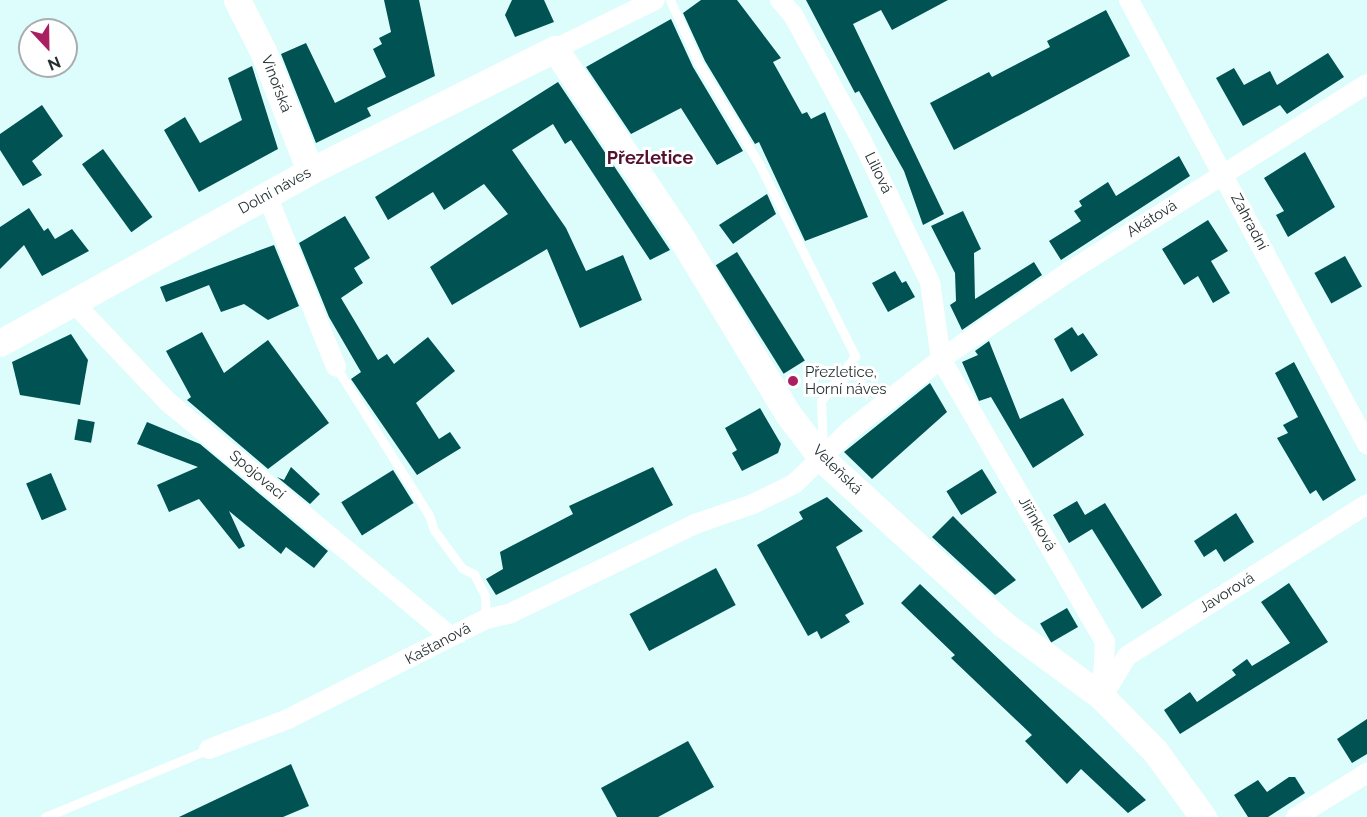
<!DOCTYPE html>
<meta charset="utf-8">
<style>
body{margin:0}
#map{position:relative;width:1367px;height:817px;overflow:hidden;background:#ddfcfc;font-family:Raleway,sans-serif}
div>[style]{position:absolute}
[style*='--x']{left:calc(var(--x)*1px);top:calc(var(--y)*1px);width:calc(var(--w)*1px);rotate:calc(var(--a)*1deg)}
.building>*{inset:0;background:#015253;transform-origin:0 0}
.lane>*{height:9px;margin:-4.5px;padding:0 4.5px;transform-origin:4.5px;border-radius:4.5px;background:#fff}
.street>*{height:20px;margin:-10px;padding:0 10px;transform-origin:10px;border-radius:10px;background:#fff}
.secondary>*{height:27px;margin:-13.5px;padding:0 13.5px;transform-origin:13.5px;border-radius:13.5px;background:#fff}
.dots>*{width:16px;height:16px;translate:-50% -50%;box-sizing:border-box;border:3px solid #fff;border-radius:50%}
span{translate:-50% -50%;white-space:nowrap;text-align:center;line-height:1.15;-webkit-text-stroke:6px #fff;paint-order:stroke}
.street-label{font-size:15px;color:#253131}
.poi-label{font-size:15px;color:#253131}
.left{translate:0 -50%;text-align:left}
.quarter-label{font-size:18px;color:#54122f;font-weight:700}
.north{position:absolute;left:18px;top:18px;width:60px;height:60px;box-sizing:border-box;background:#fff;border:2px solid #a8adad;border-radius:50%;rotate:158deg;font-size:16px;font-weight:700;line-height:24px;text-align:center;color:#253131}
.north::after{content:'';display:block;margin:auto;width:21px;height:27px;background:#aa1f61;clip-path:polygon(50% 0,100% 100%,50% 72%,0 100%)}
</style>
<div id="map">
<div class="building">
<i style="clip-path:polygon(384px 0,419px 0,435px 76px,367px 108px,371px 116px,316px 143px,281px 54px,306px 43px,335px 103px,386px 77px,373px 49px,382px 44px,379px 38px,391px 32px)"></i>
<i style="clip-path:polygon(512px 0,544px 0,554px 22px,515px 37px,505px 15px)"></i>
<i style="clip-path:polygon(701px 0,737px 0,781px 58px,773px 62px,802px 114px,807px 112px,811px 119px,825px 112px,868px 217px,805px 241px,759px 142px,755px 144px,705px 61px,683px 13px)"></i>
<i style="clip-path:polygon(806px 0,948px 0,892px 30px,881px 10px,853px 24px,944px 214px,923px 225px,904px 171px,859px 91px,855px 93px)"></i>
<i style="clip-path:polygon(1106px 10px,1130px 56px,954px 150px,930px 103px,989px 72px,992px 77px,1050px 47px,1047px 41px)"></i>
<i style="clip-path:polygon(671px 19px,693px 67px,743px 151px,717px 165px,681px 108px,631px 134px,586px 67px)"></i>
<i style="clip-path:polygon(1328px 53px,1344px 77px,1287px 114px,1280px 105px,1243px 126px,1216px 78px,1234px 68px,1244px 85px,1270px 71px,1277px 85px)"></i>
<i style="clip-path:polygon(252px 66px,278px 149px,199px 192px,164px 130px,185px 117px,200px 143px,242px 120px,228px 78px)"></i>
<i style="clip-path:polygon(558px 82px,670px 250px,650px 260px,571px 140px,565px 144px,553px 124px,512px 150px,566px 228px,586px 271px,623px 255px,642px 300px,580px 328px,547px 249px,452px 305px,430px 267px,508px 214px,484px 184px,444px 210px,433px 192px,388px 220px,375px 197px)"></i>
<i style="clip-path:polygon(42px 105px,63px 136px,32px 161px,42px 175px,23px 186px,0 150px,0 134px)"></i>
<i style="left:103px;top:149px;width:84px;height:26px;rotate:54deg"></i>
<i style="clip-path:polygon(1305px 152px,1335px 207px,1288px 237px,1276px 215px,1284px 211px,1264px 178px)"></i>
<i style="clip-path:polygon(1179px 156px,1190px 176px,1061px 260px,1049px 241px,1081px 221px,1074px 211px,1082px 206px,1079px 201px,1108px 182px,1116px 196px)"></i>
<i style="clip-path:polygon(767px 194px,776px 214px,733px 244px,719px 225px)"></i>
<i style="clip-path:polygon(29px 208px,44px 231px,48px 228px,55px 239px,72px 229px,89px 251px,42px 276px,24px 245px,0 269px,0 227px)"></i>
<i style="clip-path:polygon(963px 211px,981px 249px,974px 253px,975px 299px,1034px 262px,1042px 275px,962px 330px,950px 305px,956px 301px,955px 273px,931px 226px)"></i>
<i style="clip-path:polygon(345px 216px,370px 258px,354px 268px,363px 283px,341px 298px,378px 360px,387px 354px,394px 364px,428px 337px,455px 371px,416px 403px,439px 439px,450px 432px,461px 448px,417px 475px,351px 379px,361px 372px,329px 317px,299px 243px)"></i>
<i style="clip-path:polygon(1208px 220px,1228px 251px,1211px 261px,1230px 293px,1213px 303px,1198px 276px,1184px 285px,1162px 249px)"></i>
<i style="clip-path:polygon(274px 245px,299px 306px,268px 320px,244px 304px,221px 312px,209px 285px,166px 302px,160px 287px)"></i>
<i style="left:737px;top:252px;width:128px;height:25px;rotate:58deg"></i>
<i style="left:1345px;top:256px;width:35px;height:35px;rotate:61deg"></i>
<i style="clip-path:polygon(895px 271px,902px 283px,906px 281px,915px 297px,888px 312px,872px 283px)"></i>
<i style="clip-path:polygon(1072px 327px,1078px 336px,1083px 333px,1098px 355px,1071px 372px,1054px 339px)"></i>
<i style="clip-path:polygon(202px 332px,224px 373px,268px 340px,329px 423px,268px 469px,187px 400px,191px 397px,166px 351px)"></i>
<i style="clip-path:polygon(71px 334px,88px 360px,80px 405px,20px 395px,12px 362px)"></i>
<i style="clip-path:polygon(989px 341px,1020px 419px,1063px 398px,1084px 435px,1033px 468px,991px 397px,979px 401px,962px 362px,978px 355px,975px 351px)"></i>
<i style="clip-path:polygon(1294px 362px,1356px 480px,1323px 501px,1316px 490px,1310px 494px,1277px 438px,1288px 433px,1283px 425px,1298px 417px,1275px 373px)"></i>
<i style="clip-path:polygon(930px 383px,947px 412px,872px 479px,844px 452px)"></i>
<i style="clip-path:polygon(760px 408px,781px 444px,778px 453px,742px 471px,732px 453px,737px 450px,725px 428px)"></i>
<i style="left:78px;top:419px;width:17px;height:21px;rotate:10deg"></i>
<i style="clip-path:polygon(147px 422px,200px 444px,328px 551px,314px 568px,286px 547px,281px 554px,229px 511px,245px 546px,239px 549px,199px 499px,169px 512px,157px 485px,198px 467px,137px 444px)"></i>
<i style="clip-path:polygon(291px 467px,320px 494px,310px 504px,277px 477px,284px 480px)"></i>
<i style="clip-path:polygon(653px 467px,673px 505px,496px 595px,486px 579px,503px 569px,500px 552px,573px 514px,569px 506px)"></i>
<i style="left:982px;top:469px;width:28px;height:42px;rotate:58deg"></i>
<i style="left:393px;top:470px;width:39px;height:61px;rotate:58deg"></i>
<i style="left:51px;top:473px;width:40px;height:27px;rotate:67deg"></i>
<i style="clip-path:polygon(827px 497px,863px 531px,836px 547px,864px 604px,845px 615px,850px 622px,821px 639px,817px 631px,808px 636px,757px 545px,803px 519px,799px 512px)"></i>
<i style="clip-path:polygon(1077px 501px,1085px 515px,1105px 503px,1162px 595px,1142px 609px,1092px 529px,1069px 543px,1053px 515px)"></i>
<i style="clip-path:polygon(1236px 513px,1254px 542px,1224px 562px,1216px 549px,1204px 557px,1194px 541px)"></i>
<i style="clip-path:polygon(953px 516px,1016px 580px,995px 595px,932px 537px)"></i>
<i style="left:716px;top:568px;width:42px;height:98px;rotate:62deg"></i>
<i style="clip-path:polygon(1289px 583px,1328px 642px,1180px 734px,1164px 710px,1190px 692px,1197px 702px,1236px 675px,1232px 670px,1247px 659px,1252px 666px,1290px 643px,1261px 602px)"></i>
<i style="clip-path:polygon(920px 584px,982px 643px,1146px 800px,1128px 813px,1081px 769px,1067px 784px,1025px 741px,1032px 735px,951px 658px,955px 655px,901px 603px)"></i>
<i style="left:1067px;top:608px;width:22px;height:31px;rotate:60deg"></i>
<i style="clip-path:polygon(1367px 719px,1367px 754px,1352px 763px,1337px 739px)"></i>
<i style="clip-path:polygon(688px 741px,714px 787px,658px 817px,617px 817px,601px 788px)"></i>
<i style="clip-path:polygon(291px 764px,309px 806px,283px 817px,179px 817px)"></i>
<i style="clip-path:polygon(1289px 777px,1295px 777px,1305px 793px,1268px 817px,1248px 817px,1234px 795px,1258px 780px,1267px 792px)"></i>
</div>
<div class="lane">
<i style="--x:670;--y:0;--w:70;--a:65.6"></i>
<i style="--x:699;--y:64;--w:117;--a:59"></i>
<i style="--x:759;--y:164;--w:215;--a:63.4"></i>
<i style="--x:855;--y:356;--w:56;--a:127.1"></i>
<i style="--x:821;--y:401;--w:47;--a:87.6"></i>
<i style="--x:336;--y:367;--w:175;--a:57.9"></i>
<i style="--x:429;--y:515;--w:16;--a:72"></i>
<i style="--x:434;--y:530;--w:47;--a:53.6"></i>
<i style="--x:462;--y:568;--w:13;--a:27"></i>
<i style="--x:474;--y:574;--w:25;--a:63"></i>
<i style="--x:485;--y:596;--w:23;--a:88"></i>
<i style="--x:45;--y:817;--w:178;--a:-22.5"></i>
</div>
<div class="street">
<i style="--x:780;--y:0;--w:20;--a:49"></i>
<i style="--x:793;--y:15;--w:146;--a:61.3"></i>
<i style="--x:863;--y:143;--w:154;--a:64.3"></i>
<i style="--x:930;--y:282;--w:78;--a:81.9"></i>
<i style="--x:941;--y:359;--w:327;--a:59.9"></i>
<i style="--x:1105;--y:642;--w:55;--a:93.1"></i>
<i style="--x:1129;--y:0;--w:504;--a:61.81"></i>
<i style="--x:555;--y:49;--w:111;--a:-26.1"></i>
<i style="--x:267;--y:195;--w:185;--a:68.1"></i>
<i style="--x:74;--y:303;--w:137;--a:46.5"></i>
<i style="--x:168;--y:402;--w:366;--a:39.7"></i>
<i style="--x:1104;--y:694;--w:44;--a:-58.8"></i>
<i style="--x:1127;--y:656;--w:284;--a:-32.3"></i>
<i style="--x:209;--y:749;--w:85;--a:-20.8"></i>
<i style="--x:288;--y:719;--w:222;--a:-26.8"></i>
<i style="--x:486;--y:619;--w:26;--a:-13"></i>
<i style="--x:511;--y:613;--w:204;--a:-25.8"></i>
<i style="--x:695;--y:524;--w:61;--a:-19"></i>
<i style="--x:753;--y:504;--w:46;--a:-26"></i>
<i style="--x:794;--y:484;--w:76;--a:-43.9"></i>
<i style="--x:849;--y:431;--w:117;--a:-38"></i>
<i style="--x:941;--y:359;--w:156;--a:-34.3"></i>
<i style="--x:1070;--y:271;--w:351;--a:-32.2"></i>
<i style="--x:1296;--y:817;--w:84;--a:-31.8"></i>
</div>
<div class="secondary">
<i style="--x:237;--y:0;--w:57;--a:63"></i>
<i style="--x:263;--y:51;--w:129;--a:68.6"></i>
<i style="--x:0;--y:343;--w:355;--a:-29"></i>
<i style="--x:310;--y:171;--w:274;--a:-26.5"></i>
<i style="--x:555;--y:49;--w:223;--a:56.2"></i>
<i style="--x:679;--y:234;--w:210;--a:58.8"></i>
<i style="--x:788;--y:414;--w:58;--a:52.7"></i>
<i style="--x:823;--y:460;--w:244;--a:42.3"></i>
<i style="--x:1003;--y:624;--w:123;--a:36.4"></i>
<i style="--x:1102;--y:697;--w:76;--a:45.5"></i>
<i style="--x:1155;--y:751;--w:82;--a:54"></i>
</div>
<div class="dots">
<i style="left:793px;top:381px;background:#aa1f61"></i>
</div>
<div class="street-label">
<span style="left:276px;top:84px;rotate:69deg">Vinořská</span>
<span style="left:878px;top:173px;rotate:64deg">Liliová</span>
<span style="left:275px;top:191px;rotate:-29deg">Dolní náves</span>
<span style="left:1152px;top:219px;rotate:-32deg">Akátová</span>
<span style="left:1249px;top:222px;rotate:62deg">Zahradní</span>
<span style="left:837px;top:470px;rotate:45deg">Veleňská</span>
<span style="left:257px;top:475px;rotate:40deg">Spojovací</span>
<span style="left:1037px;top:524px;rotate:60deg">Jiřinková</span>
<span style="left:1227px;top:593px;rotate:-32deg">Javorová</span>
<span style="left:438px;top:644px;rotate:-28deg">Kaštanová</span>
</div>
<div class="poi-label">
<span class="left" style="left:805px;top:381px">Přezletice,<br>Horní náves</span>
</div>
<div class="quarter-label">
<span style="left:650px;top:158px">Přezletice</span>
</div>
<div class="north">N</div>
</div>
